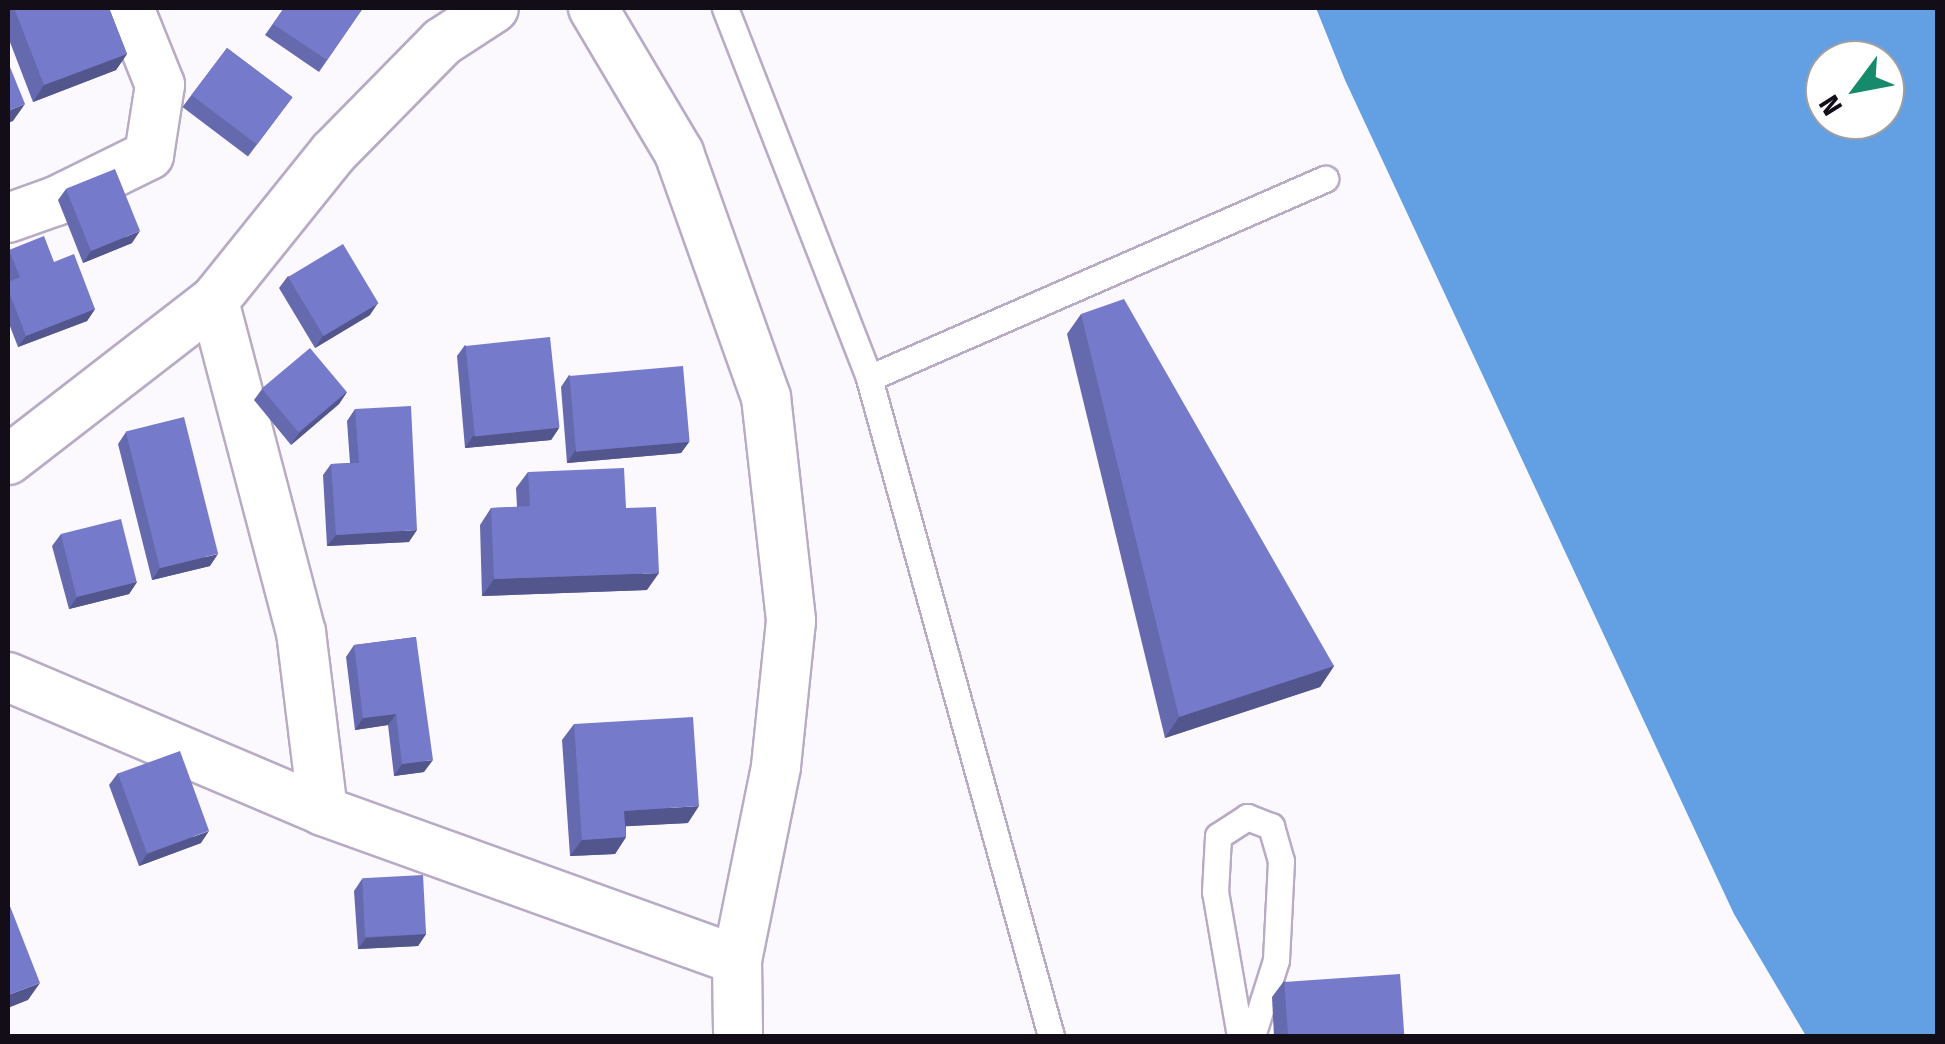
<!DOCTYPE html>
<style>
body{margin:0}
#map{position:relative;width:1945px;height:1044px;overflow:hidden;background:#fbf8fe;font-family:"Fira Sans Condensed",sans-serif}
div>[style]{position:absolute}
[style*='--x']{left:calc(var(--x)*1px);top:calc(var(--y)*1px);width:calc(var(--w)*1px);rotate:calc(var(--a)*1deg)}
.water>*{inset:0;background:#629fe3}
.roads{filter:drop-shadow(2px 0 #b8abc6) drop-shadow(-2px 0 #b8abc6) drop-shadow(0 2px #b8abc6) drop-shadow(0 -2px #b8abc6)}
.lane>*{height:25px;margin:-12.5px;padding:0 12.5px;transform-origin:12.5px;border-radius:12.5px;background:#fff}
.street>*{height:48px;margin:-24px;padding:0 24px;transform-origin:24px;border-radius:24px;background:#fff}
.wall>*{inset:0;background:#6569ae;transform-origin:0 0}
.shaded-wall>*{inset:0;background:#53558d}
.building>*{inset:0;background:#767aca;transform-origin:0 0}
span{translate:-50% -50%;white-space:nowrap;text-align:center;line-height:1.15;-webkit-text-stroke:9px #fff;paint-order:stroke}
.frame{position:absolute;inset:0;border:10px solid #120d17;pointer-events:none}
.north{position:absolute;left:1805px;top:40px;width:100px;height:100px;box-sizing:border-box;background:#fff;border:2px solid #a09ea2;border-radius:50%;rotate:238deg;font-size:28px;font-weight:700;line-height:40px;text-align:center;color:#120d17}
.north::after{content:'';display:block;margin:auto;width:35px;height:45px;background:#168b6c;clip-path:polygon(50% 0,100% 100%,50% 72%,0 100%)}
</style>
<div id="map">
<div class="water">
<i style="clip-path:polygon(evenodd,1316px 8px,1937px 8px,1937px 1036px,1806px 1036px,1734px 914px,1345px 80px,1316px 8px,1825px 60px,1885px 60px,1885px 120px,1825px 120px,1825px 60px)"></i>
</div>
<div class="roads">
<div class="lane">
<i style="--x:725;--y:8;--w:397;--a:68.7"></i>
<i style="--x:869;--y:378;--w:683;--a:74.54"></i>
<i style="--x:869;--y:378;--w:498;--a:-23.6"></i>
<i style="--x:1240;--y:1036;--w:146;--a:-99.8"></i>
<i style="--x:1215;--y:892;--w:56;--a:-86.9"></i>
<i style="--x:1218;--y:836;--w:35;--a:-33"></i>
<i style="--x:1247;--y:817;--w:26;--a:21"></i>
<i style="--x:1271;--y:826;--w:36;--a:74"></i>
<i style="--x:1281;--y:861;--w:99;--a:92.9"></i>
<i style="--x:1276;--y:960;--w:80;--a:107.5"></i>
</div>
<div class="street">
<i style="--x:593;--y:8;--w:169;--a:59.3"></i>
<i style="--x:679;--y:153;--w:259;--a:70.4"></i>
<i style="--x:766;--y:397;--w:225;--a:83.6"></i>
<i style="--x:791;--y:621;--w:147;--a:95.9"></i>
<i style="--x:776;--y:767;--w:197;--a:101.4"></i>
<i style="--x:737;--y:960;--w:76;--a:89.2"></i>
<i style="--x:8;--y:218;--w:51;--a:-19.5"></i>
<i style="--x:56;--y:201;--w:104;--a:-26.3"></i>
<i style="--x:149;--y:155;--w:71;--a:-81.1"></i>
<i style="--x:160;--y:85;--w:83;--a:-111.9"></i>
<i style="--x:214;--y:301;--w:342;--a:75.3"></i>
<i style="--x:301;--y:632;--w:180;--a:83"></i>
<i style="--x:323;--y:811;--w:440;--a:19.8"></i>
<i style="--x:8;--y:460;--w:260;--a:-37.7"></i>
<i style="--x:214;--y:301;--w:190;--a:-51.2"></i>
<i style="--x:333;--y:153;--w:156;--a:-45.5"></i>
<i style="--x:442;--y:42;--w:62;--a:-33.2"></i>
<i style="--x:8;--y:677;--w:342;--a:23"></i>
</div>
</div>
<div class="wall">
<i style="clip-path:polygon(8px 8px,109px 8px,127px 54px,116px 70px,33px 102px,8px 37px)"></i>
<i style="clip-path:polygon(284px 8px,363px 8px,319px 72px,265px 35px)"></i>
<i style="left:227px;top:48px;width:82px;height:74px;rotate:37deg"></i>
<i style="clip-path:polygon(66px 189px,132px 243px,83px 263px,58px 200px)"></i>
<i style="clip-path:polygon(9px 250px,54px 262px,95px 309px,87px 321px,18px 347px,8px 321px,8px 282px,9px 282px,8px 278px,8px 252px)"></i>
<i style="clip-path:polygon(288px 276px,370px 315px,315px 348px,279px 288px)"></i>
<i style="clip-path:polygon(1081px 314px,1334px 666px,1320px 687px,1165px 738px,1067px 334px)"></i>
<i style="clip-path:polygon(465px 345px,559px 428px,551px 440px,465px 448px,457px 356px)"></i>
<i style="clip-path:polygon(569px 375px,689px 442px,681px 453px,567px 463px,561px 387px)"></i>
<i style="clip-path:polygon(262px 389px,347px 392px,339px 404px,291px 445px,254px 400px)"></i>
<i style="clip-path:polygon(355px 409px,409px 542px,327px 546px,323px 475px,331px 464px,350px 463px,347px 421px)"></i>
<i style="clip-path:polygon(126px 432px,210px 566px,152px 580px,118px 444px)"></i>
<i style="clip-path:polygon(528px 472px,626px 508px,647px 590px,482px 596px,480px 525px,491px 508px,517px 507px,516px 488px)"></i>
<i style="clip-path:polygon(61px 534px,137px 582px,129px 594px,69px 609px,52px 546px)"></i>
<i style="clip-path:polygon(416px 637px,424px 772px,394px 776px,388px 725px,355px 730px,346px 657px,354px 645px)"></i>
<i style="clip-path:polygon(574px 724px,688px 823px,626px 826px,626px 837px,615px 854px,570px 856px,562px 740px)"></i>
<i style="clip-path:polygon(118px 773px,201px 843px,139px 866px,109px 785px)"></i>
<i style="clip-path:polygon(362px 879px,426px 934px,418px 946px,358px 949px,354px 891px)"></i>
<i style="clip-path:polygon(1284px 981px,1404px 1036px,1274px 1036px,1272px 997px)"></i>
</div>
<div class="shaded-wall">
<i style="clip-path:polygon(127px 54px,116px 70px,33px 102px,44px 85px)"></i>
<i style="clip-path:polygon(25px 104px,13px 121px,8px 123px,8px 111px)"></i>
<i style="clip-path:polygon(140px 231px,132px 243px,83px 263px,91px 251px)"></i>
<i style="clip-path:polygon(378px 303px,370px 315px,315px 348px,323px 336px)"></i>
<i style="clip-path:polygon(95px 309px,87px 321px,18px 347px,26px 336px)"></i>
<i style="clip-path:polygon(347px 392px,339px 404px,291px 445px,299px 433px)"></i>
<i style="clip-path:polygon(559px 428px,551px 440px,465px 448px,473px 436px)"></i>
<i style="clip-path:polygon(689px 442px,681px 453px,567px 463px,575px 451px)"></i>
<i style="clip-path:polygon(417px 530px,409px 542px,327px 546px,336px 535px)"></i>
<i style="clip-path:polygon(218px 554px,210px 566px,152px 580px,160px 568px)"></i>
<i style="clip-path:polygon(659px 573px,647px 590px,482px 596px,494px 579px)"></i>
<i style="clip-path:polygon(137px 582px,129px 594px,69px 609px,77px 597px)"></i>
<i style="clip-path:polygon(1334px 666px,1320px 687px,1165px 738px,1179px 717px)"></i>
<i style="clip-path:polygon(396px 714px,388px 725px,355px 730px,363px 718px)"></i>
<i style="clip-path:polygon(433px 760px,424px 772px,394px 776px,402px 764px)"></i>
<i style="clip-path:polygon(699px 806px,688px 823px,613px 827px,624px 811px)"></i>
<i style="clip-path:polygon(209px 831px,201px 843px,139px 866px,147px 854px)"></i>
<i style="clip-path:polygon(626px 837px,615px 854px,570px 856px,582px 840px)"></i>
<i style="clip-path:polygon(426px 934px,418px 946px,358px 949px,366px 938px)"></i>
<i style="clip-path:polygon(40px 983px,28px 1000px,8px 1008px,8px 995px)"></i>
</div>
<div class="building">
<i style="clip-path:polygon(14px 8px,109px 8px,127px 54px,44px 85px)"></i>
<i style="clip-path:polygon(284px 8px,363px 8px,327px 60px,273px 24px)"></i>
<i style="left:227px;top:48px;width:82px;height:59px;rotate:37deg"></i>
<i style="clip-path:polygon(8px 62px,25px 104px,8px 111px)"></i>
<i style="left:115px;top:169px;width:67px;height:53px;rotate:68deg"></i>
<i style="clip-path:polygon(44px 236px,54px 262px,74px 254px,95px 309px,26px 336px,8px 289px,8px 282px,20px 277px,9px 250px)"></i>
<i style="left:343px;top:244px;width:69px;height:64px;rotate:59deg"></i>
<i style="clip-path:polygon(1124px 299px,1334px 666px,1179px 717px,1081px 314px)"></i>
<i style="left:550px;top:337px;width:91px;height:85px;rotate:84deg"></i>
<i style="left:310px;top:348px;width:57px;height:63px;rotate:50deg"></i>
<i style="left:683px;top:366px;width:76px;height:114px;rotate:85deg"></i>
<i style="clip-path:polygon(411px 406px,417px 530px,336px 535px,331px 464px,359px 463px,355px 409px)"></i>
<i style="left:184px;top:417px;width:141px;height:60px;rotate:76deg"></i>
<i style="clip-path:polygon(624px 468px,626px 508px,656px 507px,659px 573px,494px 579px,491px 508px,530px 506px,528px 472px)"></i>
<i style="left:121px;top:519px;width:65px;height:62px;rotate:76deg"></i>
<i style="clip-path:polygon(416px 637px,433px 760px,402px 764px,396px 714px,363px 718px,354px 645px)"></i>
<i style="clip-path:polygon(693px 717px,699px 806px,624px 811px,626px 837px,582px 840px,574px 724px)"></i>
<i style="left:180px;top:751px;width:85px;height:66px;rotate:70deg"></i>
<i style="left:423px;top:875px;width:59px;height:61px;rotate:87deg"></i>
<i style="clip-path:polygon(8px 901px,40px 983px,8px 995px)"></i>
<i style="left:1400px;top:974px;width:62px;height:116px;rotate:86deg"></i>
</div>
<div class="frame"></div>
<div class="north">N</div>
</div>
